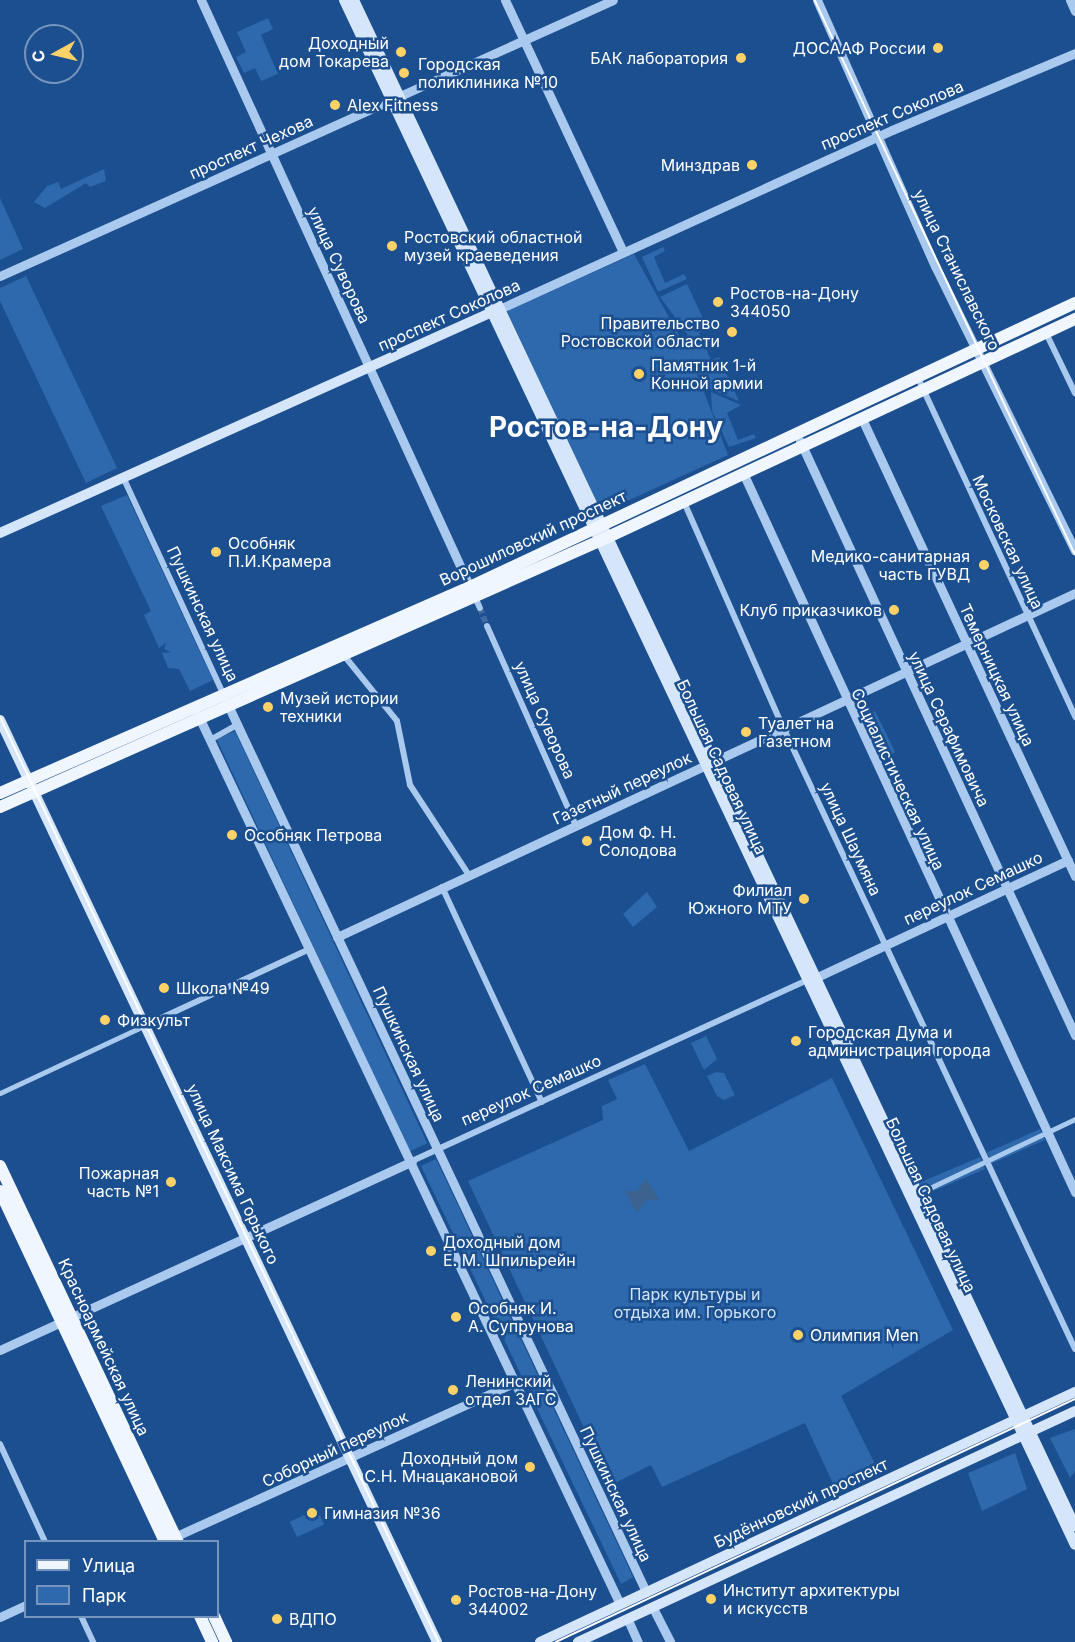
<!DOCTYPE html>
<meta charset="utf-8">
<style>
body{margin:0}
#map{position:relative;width:1075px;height:1642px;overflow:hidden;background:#1b4f8f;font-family:Inter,sans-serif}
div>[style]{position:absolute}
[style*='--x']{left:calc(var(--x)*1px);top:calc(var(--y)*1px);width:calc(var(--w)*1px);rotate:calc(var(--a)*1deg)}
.green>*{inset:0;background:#2e69ad;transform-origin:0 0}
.water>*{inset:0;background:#3c6290}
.minor-tunnel>*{height:6px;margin-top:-3px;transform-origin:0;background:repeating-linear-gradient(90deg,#3d69a0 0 6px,transparent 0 9px)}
.pedestrian>*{height:5px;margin:-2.5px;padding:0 2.5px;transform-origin:2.5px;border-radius:2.5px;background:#a9c9ee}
.minor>*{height:6px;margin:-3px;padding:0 3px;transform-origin:3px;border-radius:3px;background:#a9c9ee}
.tertiary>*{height:9px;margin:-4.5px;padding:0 4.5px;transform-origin:4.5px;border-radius:4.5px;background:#a9c9ee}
.secondary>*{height:10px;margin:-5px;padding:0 5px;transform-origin:5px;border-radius:5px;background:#d6e6fa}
.primary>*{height:12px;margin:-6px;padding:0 6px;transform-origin:6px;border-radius:6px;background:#f0f6ff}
.tram>*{height:1.5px;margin:-0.75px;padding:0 0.75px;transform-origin:0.75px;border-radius:0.75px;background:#fff}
.dots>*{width:16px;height:16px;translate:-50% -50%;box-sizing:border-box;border:3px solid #1b4f8f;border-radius:50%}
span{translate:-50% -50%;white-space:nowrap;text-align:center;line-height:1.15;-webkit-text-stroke:5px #1b4f8f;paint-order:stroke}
.poi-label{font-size:16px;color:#fff}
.right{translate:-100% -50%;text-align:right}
.left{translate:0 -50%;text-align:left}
.street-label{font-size:16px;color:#fff}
.park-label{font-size:16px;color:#cfe3fa}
.town-label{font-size:28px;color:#fff;font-weight:700}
.legend{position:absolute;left:24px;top:1540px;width:195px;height:78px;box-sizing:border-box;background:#1b4f8f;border:2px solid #7695bc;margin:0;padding:8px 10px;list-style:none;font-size:18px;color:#fff}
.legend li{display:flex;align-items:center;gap:12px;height:30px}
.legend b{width:30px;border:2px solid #7695bc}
.north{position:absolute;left:24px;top:24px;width:60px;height:60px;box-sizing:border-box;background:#1b4f8f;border:2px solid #7695bc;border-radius:50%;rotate:262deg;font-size:16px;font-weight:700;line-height:24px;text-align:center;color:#fff}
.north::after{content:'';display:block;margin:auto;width:21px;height:27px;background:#ffd166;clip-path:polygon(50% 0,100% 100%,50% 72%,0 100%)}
</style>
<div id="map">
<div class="green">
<i style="clip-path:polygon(268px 18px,273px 29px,261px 35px,278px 74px,261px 81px,255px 68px,244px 73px,236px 57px,246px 52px,237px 32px)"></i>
<i style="clip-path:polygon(104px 169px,106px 181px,90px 187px,86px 183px,45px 208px,34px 202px,47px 186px,58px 182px,61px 189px)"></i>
<i style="clip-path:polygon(0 198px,23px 249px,0 260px)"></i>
<i style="clip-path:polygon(663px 247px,665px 251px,654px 257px,665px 283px,684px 274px,687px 279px,658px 292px,642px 257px)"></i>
<i style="clip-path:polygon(634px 254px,681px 339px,688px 335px,660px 297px,687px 284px,708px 329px,699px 333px,711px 360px,719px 357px,739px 401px,708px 388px,696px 371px,728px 455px,601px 513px,507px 311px)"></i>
<i style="clip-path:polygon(26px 276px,117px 468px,86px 483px,0 301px,0 288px)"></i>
<i style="clip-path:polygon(711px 392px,741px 405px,727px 413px,738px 440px,754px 434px,756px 438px,729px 447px,712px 411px)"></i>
<i style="clip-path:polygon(127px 495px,213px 680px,190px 691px,179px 669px,168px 668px,162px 653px,171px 652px,164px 649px,166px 643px,159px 648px,144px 615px,151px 611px,101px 506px)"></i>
<i style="left:875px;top:711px;width:46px;height:11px;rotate:64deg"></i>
<i style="left:235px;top:731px;width:455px;height:20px;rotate:65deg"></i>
<i style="clip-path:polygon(647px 892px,657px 907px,633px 927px,623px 914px)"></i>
<i style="clip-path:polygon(706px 1036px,717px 1059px,704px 1070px,691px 1043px)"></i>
<i style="clip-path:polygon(645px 1064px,689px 1151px,832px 1078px,953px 1330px,841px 1396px,877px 1468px,835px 1488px,805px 1423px,662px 1487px,651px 1465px,611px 1485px,468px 1181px,603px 1120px,602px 1106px,617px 1099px,608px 1080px)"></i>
<i style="clip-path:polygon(716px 1072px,724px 1073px,735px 1095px,724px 1100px,717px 1096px,707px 1076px)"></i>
<i style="left:1040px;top:1129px;width:12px;height:58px;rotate:66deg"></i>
<i style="left:980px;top:1157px;width:13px;height:69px;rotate:67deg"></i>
<i style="clip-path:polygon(436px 1159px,633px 1577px,621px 1584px,421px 1166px)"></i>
<i style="clip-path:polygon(1075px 1429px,1075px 1471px,1070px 1478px,1050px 1438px)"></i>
<i style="clip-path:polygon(1015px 1453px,1027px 1489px,982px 1511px,968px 1473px)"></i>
<i style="left:317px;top:1509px;width:17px;height:30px;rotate:65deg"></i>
</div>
<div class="water">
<i style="clip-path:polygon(646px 1178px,659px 1200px,646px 1200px,637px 1213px,625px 1191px,637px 1191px)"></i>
</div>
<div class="minor-tunnel">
<i style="--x:480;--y:608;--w:19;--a:69"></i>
</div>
<div class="pedestrian">
<i style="--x:0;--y:1093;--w:159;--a:-25"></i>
<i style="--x:917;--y:1194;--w:175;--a:-25.4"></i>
</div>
<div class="minor">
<i style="--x:1046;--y:333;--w:67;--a:64.2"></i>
<i style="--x:918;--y:378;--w:374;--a:65.1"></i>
<i style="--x:123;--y:477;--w:241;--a:65.2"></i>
<i style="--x:684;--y:502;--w:246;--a:66.3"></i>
<i style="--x:783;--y:727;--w:687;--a:64.85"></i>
<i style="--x:475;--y:597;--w:12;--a:66"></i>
<i style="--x:487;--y:626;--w:219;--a:66"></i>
<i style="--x:342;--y:653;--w:87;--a:51"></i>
<i style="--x:397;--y:721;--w:65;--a:78.5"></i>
<i style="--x:410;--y:785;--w:108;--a:56.8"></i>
<i style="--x:210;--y:740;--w:31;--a:-29"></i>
<i style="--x:442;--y:887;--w:237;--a:65.1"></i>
<i style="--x:146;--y:1025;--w:181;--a:-24.9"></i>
<i style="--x:412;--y:1161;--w:438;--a:-24.6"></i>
<i style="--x:0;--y:1444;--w:108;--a:65.3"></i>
<i style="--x:81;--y:1616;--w:29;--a:65"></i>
</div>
<div class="tertiary">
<i style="--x:201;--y:0;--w:651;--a:65.4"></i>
<i style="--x:505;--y:0;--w:278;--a:64.9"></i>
<i style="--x:817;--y:0;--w:291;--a:66.1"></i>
<i style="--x:935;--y:266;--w:317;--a:63.8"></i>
<i style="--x:1070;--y:0;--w:12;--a:66"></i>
<i style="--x:0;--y:276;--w:672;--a:-24.24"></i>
<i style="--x:495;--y:311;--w:436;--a:-24.5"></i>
<i style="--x:892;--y:130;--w:199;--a:-22.8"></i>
<i style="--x:863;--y:421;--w:502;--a:65.02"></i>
<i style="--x:800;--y:441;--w:655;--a:65.16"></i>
<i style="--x:744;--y:475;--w:790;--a:65.22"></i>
<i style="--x:227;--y:703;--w:983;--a:64.76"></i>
<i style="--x:198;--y:715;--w:984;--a:64.61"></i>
<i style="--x:337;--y:937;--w:814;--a:-24.99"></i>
<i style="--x:815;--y:978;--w:279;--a:-25"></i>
<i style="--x:0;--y:1350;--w:453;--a:-24.6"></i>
<i style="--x:172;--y:1538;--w:378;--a:-24.4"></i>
<i style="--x:653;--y:1608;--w:38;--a:63"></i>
<i style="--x:0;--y:1617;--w:29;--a:-25"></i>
<i style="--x:628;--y:1620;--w:24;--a:66"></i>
</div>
<div class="secondary">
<i style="--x:344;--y:0;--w:1709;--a:64.68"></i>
<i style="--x:354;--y:0;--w:1688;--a:64.71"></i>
<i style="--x:0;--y:533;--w:537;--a:-24.18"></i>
<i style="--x:0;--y:720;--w:1020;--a:64.64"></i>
<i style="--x:540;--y:1642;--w:591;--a:-25.05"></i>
<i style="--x:578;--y:1642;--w:548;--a:-24.93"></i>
</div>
<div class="primary">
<i style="--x:0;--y:793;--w:513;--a:-23.67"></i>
<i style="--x:470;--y:587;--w:668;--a:-25.15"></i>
<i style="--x:0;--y:807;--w:663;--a:-23.94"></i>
<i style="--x:606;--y:538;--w:518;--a:-25.03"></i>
<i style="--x:0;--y:1166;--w:416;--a:64.7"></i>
<i style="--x:0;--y:1191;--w:388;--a:64.8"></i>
<i style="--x:200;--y:1616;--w:29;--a:65"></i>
<i style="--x:214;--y:1616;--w:29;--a:65"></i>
</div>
<div class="tram">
<i style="--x:815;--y:0;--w:612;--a:64.86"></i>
<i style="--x:0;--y:716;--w:1025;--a:64.64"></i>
<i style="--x:556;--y:1642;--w:573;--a:-25.09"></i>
</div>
<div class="dots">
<i style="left:938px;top:48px;background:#ffd166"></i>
<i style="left:401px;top:52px;background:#ffd166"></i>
<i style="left:741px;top:58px;background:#ffd166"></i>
<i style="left:404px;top:73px;background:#ffd166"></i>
<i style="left:335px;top:105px;background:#ffd166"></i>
<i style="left:752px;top:165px;background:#ffd166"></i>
<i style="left:392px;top:246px;background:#ffd166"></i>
<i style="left:718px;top:302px;background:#ffd166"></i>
<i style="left:732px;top:332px;background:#ffd166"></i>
<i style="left:639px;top:374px;background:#ffd166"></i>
<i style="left:216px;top:552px;background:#ffd166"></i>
<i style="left:984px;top:565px;background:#ffd166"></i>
<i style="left:894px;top:610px;background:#ffd166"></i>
<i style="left:268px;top:707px;background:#ffd166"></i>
<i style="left:746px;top:732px;background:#ffd166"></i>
<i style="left:232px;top:835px;background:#ffd166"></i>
<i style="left:587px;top:841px;background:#ffd166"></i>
<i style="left:804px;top:899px;background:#ffd166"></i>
<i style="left:164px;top:988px;background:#ffd166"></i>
<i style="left:105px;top:1020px;background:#ffd166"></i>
<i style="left:796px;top:1041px;background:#ffd166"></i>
<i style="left:171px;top:1182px;background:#ffd166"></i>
<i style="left:431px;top:1251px;background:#ffd166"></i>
<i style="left:456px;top:1317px;background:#ffd166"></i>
<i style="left:798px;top:1335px;background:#ffd166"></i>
<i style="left:453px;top:1390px;background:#ffd166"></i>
<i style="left:530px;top:1467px;background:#ffd166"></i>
<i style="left:312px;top:1513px;background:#ffd166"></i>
<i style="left:711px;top:1599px;background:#ffd166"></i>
<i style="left:456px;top:1600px;background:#ffd166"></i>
<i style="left:277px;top:1619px;background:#ffd166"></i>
</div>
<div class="poi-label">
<span class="right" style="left:389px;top:52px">Доходный<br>дом Токарева</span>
<span class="right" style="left:926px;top:48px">ДОСААФ России</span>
<span class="right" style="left:728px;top:58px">БАК лаборатория</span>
<span class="left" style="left:418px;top:73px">Городская<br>поликлиника №10</span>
<span class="left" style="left:347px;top:105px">Alex Fitness</span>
<span class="right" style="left:740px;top:165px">Минздрав</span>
<span class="left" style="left:404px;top:246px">Ростовский областной<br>музей краеведения</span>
<span class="left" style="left:730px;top:302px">Ростов-на-Дону<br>344050</span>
<span class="right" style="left:720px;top:332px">Правительство<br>Ростовской области</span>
<span class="left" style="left:651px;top:374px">Памятник 1-й<br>Конной армии</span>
<span class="left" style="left:228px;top:552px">Особняк<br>П.И.Крамера</span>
<span class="right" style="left:970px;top:565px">Медико-санитарная<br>часть ГУВД</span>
<span class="right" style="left:882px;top:610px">Клуб приказчиков</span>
<span class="left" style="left:280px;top:707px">Музей истории<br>техники</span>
<span class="left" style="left:758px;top:732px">Туалет на<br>Газетном</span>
<span class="left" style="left:599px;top:841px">Дом Ф. Н.<br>Солодова</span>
<span class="left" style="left:244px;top:835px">Особняк Петрова</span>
<span class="right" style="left:792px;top:899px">Филиал<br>Южного МТУ</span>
<span class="left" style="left:176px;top:988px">Школа №49</span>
<span class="left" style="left:117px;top:1020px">Физкульт</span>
<span class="left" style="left:808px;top:1041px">Городская Дума и<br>администрация города</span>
<span class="right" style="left:159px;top:1182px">Пожарная<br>часть №1</span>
<span class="left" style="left:443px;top:1251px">Доходный дом<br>Е. М. Шпильрейн</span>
<span class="left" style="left:468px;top:1317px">Особняк И.<br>А. Супрунова</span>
<span class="left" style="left:810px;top:1335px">Олимпия Men</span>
<span class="left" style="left:465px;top:1390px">Ленинский<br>отдел ЗАГС</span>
<span class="right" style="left:518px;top:1467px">Доходный дом<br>С.Н. Мнацакановой</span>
<span class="left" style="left:324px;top:1513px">Гимназия №36</span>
<span class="left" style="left:723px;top:1599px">Институт архитектуры<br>и искусств</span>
<span class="left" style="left:468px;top:1600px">Ростов-на-Дону<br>344002</span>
<span class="left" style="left:289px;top:1619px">ВДПО</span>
</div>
<div class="street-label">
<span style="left:892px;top:115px;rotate:-23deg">проспект Соколова</span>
<span style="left:251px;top:147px;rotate:-24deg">проспект Чехова</span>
<span style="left:339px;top:265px;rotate:65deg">улица Суворова</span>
<span style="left:957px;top:270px;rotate:64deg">улица Станиславского</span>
<span style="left:449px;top:315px;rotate:-24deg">проспект Соколова</span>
<span style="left:533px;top:538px;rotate:-25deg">Ворошиловский проспект</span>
<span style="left:1008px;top:542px;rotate:65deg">Московская улица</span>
<span style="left:203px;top:614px;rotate:65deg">Пушкинская улица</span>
<span style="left:997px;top:675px;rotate:65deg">Темерницкая улица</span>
<span style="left:545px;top:720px;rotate:66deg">улица Суворова</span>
<span style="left:949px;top:729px;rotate:65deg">улица Серафимовича</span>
<span style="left:722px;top:767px;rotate:65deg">Большая Садовая улица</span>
<span style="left:898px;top:779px;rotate:65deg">Социалистическая улица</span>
<span style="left:622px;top:788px;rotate:-25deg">Газетный переулок</span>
<span style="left:851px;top:839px;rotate:65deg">улица Шаумяна</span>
<span style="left:973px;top:888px;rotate:-25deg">переулок Семашко</span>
<span style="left:409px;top:1054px;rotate:65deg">Пушкинская улица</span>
<span style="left:531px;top:1090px;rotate:-24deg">переулок Семашко</span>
<span style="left:233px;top:1174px;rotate:65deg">улица Максима Горького</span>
<span style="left:931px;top:1205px;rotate:65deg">Большая Садовая улица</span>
<span style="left:104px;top:1347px;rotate:65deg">Красноармейская улица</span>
<span style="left:335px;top:1449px;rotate:-25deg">Соборный переулок</span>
<span style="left:616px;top:1494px;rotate:65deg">Пушкинская улица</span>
<span style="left:801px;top:1503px;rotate:-25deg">Будённовский проспект</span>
</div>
<div class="park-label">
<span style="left:695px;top:1303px">Парк культуры и<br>отдыха им. Горького</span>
</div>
<div class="town-label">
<span style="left:606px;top:427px">Ростов-на-Дону</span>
</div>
<ul class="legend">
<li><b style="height:8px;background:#f0f6ff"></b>Улица</li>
<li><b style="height:16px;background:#2e69ad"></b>Парк</li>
</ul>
<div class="north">С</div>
</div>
